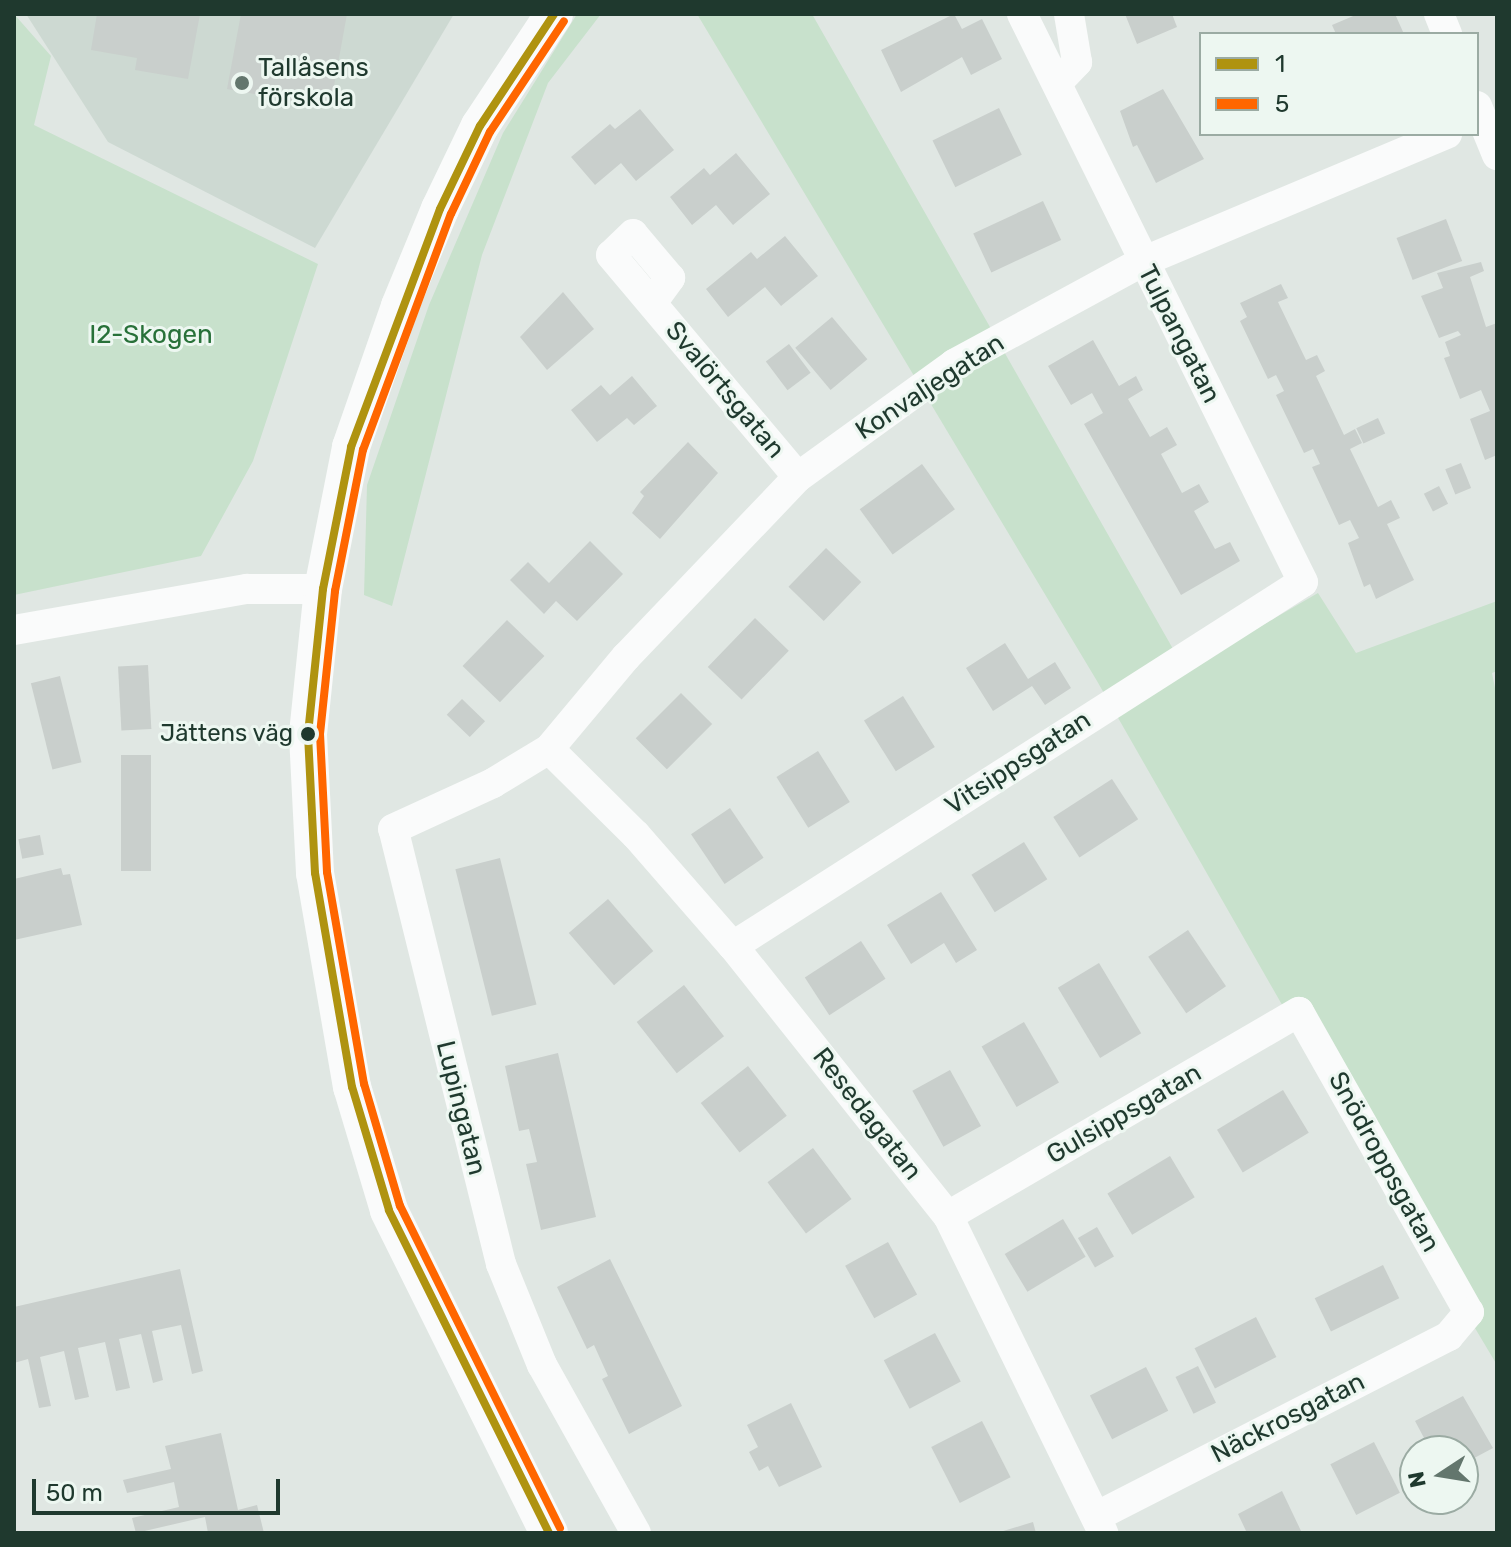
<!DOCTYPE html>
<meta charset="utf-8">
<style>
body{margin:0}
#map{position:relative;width:1511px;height:1547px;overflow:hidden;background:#e0e7e3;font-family:Rubik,sans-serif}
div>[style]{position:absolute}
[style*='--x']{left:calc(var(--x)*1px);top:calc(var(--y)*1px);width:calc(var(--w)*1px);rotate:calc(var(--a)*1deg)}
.built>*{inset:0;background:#cdd9d2}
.green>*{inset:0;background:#c8e1cc}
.building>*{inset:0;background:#c9cfcc;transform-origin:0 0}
.minor>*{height:30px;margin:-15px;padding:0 15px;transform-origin:15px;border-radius:15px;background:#fafbfb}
.tertiary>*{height:38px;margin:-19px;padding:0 19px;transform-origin:19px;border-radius:19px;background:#fafbfb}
.bus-1>*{height:8px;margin:-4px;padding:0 4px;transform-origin:4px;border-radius:4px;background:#af9310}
.bus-2>*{height:8px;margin:-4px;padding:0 4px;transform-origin:4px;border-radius:4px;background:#f60}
.dots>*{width:22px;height:22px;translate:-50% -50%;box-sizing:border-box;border:4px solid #edf7f1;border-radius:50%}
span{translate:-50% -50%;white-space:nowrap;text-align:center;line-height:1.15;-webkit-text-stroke:6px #edf7f1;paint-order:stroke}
.bus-label{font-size:24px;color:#1f392e}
.right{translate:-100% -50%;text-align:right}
.poi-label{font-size:26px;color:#1f392e}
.left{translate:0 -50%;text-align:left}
.street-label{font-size:26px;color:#1f392e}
.park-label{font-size:26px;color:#287139}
.frame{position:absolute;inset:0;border:16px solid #1f392e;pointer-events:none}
.legend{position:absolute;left:1199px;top:32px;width:280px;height:104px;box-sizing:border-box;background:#edf7f1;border:2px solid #9baba3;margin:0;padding:10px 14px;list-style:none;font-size:24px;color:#1f392e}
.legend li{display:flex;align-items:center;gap:16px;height:40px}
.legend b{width:40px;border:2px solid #9baba3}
.north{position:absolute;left:1399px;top:1435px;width:80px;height:80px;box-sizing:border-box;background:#edf7f1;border:2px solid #9baba3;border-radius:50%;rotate:258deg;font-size:22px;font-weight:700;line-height:32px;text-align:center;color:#1f392e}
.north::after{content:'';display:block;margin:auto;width:28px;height:36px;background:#63766d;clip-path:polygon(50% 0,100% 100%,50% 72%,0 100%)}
.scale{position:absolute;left:32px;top:1479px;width:248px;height:36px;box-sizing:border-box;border:4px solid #1f392e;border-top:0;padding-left:10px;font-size:24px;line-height:28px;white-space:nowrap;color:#1f392e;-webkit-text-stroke:6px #edf7f1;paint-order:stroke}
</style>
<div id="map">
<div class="built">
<i style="clip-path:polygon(26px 14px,454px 14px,315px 248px,108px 142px)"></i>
</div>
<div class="green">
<i style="clip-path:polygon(14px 14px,51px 56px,34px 125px,318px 264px,253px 461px,201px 556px,14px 595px)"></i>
<i style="clip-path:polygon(577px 14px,601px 14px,548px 83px,482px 255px,392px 606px,364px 595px,367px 485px,429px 305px,503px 133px)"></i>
<i style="clip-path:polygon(697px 14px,812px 14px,1185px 670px,1318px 593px,1356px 653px,1497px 601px,1497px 671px,1492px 673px,1497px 698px,1497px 1365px,1281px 1003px,1097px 681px)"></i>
</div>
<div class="building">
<i style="clip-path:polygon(97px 14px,200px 14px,188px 79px,135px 70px,137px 58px,91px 50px)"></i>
<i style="clip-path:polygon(241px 14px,347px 14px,330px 108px,227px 89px)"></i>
<i style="clip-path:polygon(954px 14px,962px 29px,982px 19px,1002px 59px,971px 75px,962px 57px,901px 92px,881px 50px)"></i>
<i style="clip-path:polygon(1125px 14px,1172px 14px,1177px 27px,1137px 44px)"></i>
<i style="clip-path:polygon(1358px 14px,1395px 14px,1404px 34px,1336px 34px,1332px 25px)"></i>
<i style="clip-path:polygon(1163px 89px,1204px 159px,1156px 183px,1137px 145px,1133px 147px,1120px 111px)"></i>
<i style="left:999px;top:108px;width:52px;height:74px;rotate:64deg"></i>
<i style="clip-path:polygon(640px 109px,674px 150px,636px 181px,621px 163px,595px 185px,571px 157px,610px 124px,615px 129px)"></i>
<i style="clip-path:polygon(736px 153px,770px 194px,733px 225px,716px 205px,692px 225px,670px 197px,704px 168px,710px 175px)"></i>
<i style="left:1043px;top:201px;width:43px;height:77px;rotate:65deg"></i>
<i style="left:1446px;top:219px;width:45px;height:53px;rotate:69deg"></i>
<i style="clip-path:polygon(785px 236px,818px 276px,781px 306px,765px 287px,728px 317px,706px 289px,751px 252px,757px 259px)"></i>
<i style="clip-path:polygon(1481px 262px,1484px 271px,1470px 277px,1486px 327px,1497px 323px,1497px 455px,1485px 460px,1470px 419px,1490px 411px,1481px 390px,1460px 399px,1444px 358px,1450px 356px,1445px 342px,1461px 335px,1458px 331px,1439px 338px,1421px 296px,1443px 288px,1437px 273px)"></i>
<i style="clip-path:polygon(1281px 284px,1288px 298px,1278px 302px,1306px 360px,1317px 355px,1325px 371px,1316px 376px,1344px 435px,1355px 429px,1362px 443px,1350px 449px,1378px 507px,1391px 500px,1400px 518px,1387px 524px,1414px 580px,1376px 599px,1370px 584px,1364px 587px,1348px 543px,1359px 538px,1350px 520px,1339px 525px,1312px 467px,1320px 464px,1313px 449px,1304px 453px,1276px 395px,1284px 391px,1276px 375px,1268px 379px,1240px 321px,1247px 317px,1240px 303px)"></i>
<i style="clip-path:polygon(563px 292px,594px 329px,547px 370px,520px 337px)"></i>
<i style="left:832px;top:317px;width:55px;height:48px;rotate:50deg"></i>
<i style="clip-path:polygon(1093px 340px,1119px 386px,1136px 376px,1143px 390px,1128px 399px,1150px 437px,1167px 427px,1177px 445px,1161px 454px,1182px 493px,1199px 484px,1209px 502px,1194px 511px,1215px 549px,1230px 542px,1240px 561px,1181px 595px,1084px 424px,1103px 413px,1092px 393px,1071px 405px,1048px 366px)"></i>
<i style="left:789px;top:344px;width:36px;height:29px;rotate:53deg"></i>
<i style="clip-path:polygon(632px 376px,657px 406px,634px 425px,627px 418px,597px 442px,571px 410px,601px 385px,610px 395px)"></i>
<i style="left:1378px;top:418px;width:17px;height:24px;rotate:65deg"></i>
<i style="clip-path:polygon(688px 442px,718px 473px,660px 539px,632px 513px,644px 496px,640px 492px)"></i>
<i style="left:1461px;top:463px;width:27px;height:17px;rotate:68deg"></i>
<i style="left:922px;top:464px;width:56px;height:77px;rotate:54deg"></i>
<i style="left:1439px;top:486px;width:20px;height:17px;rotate:63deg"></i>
<i style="clip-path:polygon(590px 541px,623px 574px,577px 621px,556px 601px,544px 614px,510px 580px,528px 562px,549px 583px)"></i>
<i style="left:826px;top:548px;width:49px;height:54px;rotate:44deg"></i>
<i style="left:755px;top:618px;width:47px;height:68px;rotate:44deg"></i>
<i style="left:507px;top:620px;width:52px;height:64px;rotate:44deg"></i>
<i style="clip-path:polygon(1005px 643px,1028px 679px,1055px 662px,1071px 688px,1045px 705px,1032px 686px,993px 711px,966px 668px)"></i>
<i style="left:148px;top:665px;width:64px;height:30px;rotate:87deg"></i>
<i style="left:60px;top:676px;width:89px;height:30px;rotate:76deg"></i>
<i style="left:681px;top:693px;width:44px;height:64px;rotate:45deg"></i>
<i style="left:903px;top:696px;width:60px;height:46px;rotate:58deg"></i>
<i style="left:462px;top:699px;width:32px;height:22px;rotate:44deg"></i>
<i style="left:818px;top:751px;width:60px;height:49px;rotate:58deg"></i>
<i style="left:121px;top:755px;width:30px;height:116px"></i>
<i style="left:1112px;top:779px;width:48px;height:70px;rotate:57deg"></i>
<i style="left:730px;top:808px;width:60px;height:47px;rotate:56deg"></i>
<i style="left:40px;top:835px;width:20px;height:22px;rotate:79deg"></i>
<i style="left:1024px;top:842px;width:44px;height:62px;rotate:58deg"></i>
<i style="left:500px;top:858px;width:151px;height:46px;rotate:76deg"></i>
<i style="clip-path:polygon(61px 868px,63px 875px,70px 874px,82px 925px,14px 940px,14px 879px)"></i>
<i style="clip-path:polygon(941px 892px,977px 950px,956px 963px,944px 943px,911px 964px,887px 925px)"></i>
<i style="left:608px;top:899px;width:69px;height:52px;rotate:49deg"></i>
<i style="left:1188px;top:930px;width:68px;height:48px;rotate:56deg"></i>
<i style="left:861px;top:941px;width:45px;height:67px;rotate:57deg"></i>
<i style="left:1099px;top:963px;width:82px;height:48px;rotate:59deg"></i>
<i style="left:684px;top:985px;width:65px;height:60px;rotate:52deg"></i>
<i style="left:1024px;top:1022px;width:70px;height:49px;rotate:60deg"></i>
<i style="clip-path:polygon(558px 1053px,596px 1217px,541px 1230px,526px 1164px,537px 1162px,529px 1129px,519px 1131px,505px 1066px)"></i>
<i style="left:748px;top:1066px;width:63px;height:60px;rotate:52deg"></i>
<i style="left:950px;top:1070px;width:64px;height:43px;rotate:61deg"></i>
<i style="left:1283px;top:1090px;width:50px;height:77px;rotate:59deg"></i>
<i style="left:813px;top:1148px;width:64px;height:57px;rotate:53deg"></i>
<i style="left:1170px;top:1156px;width:48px;height:73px;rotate:59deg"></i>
<i style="left:1063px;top:1219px;width:44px;height:68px;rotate:59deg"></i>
<i style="left:1097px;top:1227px;width:34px;height:22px;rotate:60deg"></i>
<i style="left:888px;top:1242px;width:60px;height:49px;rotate:61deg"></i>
<i style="clip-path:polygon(610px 1259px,682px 1406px,629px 1434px,602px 1379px,608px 1376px,594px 1345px,587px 1349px,557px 1287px)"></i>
<i style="left:1383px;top:1265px;width:37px;height:76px;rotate:64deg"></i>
<i style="clip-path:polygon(180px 1269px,203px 1371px,192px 1374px,181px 1325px,152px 1331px,163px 1380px,153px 1383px,141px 1334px,119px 1339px,130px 1388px,116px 1391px,105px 1342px,78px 1348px,89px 1397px,75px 1400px,64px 1351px,40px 1357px,51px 1406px,39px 1408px,28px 1359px,14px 1363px,14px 1307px)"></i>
<i style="left:1256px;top:1317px;width:45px;height:69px;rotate:63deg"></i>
<i style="left:935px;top:1333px;width:55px;height:58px;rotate:62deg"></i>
<i style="left:1198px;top:1366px;width:41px;height:25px;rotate:64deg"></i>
<i style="left:1146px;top:1367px;width:49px;height:63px;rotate:63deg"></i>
<i style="clip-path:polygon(1463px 1396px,1493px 1448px,1463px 1464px,1463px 1451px,1431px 1451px,1415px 1421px)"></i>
<i style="clip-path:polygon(791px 1403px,822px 1467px,779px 1487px,768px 1466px,759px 1471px,749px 1452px,758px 1447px,747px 1425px)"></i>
<i style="left:982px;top:1421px;width:63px;height:57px;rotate:63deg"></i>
<i style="clip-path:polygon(221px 1433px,238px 1510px,257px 1505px,264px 1533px,208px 1533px,205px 1517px,136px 1533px,132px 1518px,179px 1507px,174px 1482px,127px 1493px,123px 1480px,171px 1469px,165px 1446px)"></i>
<i style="left:1374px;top:1442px;width:57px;height:49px;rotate:63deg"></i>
<i style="clip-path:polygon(1282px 1491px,1302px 1533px,1247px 1533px,1238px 1514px)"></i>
<i style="clip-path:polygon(1033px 1522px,1036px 1533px,1000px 1533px,1000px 1532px)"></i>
</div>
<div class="minor">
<i style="--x:1439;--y:14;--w:22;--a:68"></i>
<i style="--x:1057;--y:83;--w:29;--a:-46"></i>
<i style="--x:1077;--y:62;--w:49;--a:-99.5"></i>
<i style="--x:1477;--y:106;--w:53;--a:67.8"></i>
<i style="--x:652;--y:303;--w:31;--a:-54"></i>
<i style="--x:670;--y:278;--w:57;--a:-130.1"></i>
<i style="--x:633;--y:234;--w:30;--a:136"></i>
<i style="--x:611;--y:255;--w:290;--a:49.9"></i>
<i style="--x:14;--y:630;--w:237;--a:-10"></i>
<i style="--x:247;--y:589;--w:76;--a:0"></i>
<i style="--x:549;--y:749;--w:122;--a:44.7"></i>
<i style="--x:636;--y:835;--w:147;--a:48.9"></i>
<i style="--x:733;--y:946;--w:345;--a:51.5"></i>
<i style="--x:948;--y:1216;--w:353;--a:63.9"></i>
<i style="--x:733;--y:946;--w:676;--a:-32.56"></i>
<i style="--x:1303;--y:582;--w:634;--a:-116.32"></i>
<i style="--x:948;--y:1216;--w:406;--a:-30.2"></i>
<i style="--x:1299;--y:1012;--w:345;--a:60.5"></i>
<i style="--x:1469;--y:1312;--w:31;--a:130"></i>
<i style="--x:1449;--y:1336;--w:393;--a:152.9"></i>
<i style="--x:636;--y:1533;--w:193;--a:-119.2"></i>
<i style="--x:542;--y:1365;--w:109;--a:-112.1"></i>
<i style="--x:501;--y:1264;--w:448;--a:-103.9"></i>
<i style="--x:393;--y:829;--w:110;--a:-24.7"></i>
<i style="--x:493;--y:783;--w:66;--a:-31.3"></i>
<i style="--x:549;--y:749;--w:120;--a:-50.1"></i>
<i style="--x:626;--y:657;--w:249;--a:-46.3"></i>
<i style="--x:798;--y:477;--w:193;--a:-35.9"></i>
<i style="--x:954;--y:364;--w:214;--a:-28.5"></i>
<i style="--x:1142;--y:262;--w:331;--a:-22.8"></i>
</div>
<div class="tertiary">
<i style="--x:549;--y:1533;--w:360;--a:-116.4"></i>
<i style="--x:389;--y:1210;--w:128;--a:-106.7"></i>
<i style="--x:352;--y:1087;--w:217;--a:-99.8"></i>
<i style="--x:315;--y:873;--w:139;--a:-92.9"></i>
<i style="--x:308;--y:734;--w:146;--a:-84.1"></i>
<i style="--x:323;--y:589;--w:145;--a:-78.8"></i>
<i style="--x:351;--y:447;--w:149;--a:-70.8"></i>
<i style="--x:400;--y:306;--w:105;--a:-67.6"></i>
<i style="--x:440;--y:209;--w:92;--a:-64.3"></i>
<i style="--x:480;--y:126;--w:134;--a:-56.5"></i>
</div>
<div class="bus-1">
<i style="--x:549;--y:1533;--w:360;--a:-116.4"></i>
<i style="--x:389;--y:1210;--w:128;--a:-106.7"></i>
<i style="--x:352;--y:1087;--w:217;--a:-99.8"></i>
<i style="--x:315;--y:873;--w:139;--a:-92.9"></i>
<i style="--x:308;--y:734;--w:146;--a:-84.1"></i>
<i style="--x:323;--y:589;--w:145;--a:-78.8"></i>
<i style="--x:351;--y:447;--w:254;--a:-69.5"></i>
<i style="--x:440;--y:209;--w:92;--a:-64.3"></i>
<i style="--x:480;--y:126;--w:134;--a:-56.5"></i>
</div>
<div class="bus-2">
<i style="--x:560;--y:1528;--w:360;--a:-116.4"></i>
<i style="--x:400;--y:1206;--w:127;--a:-106.4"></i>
<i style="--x:364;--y:1084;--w:215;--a:-99.9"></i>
<i style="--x:327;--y:872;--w:138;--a:-92.9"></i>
<i style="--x:320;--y:734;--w:144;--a:-84"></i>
<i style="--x:335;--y:591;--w:144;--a:-78.8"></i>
<i style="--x:363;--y:450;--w:252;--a:-69.6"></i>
<i style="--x:451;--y:214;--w:91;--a:-64.6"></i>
<i style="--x:490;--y:132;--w:133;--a:-56.3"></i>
</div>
<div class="dots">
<i style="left:242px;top:83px;background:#63766d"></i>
<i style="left:308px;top:734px;background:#1f392e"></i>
</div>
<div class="bus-label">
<span class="right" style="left:293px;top:734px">Jättens väg</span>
</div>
<div class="poi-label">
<span class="left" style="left:258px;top:83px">Tallåsens<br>förskola</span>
</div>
<div class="street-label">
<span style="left:1179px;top:334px;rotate:63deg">Tulpangatan</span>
<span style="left:930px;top:387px;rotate:-33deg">Konvaljegatan</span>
<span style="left:725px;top:390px;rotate:50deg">Svalörtsgatan</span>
<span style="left:1018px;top:763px;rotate:-33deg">Vitsippsgatan</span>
<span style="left:461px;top:1108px;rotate:76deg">Lupingatan</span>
<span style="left:867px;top:1114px;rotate:52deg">Resedagatan</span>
<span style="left:1124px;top:1114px;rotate:-30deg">Gulsippsgatan</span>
<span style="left:1384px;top:1162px;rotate:61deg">Snödroppsgatan</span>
<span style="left:1288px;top:1418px;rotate:-27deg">Näckrosgatan</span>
</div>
<div class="park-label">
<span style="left:151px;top:335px">I2-Skogen</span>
</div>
<div class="frame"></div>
<ul class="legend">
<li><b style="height:10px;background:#af9310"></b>1</li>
<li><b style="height:10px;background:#f60"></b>5</li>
</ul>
<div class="north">N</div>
<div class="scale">50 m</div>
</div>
